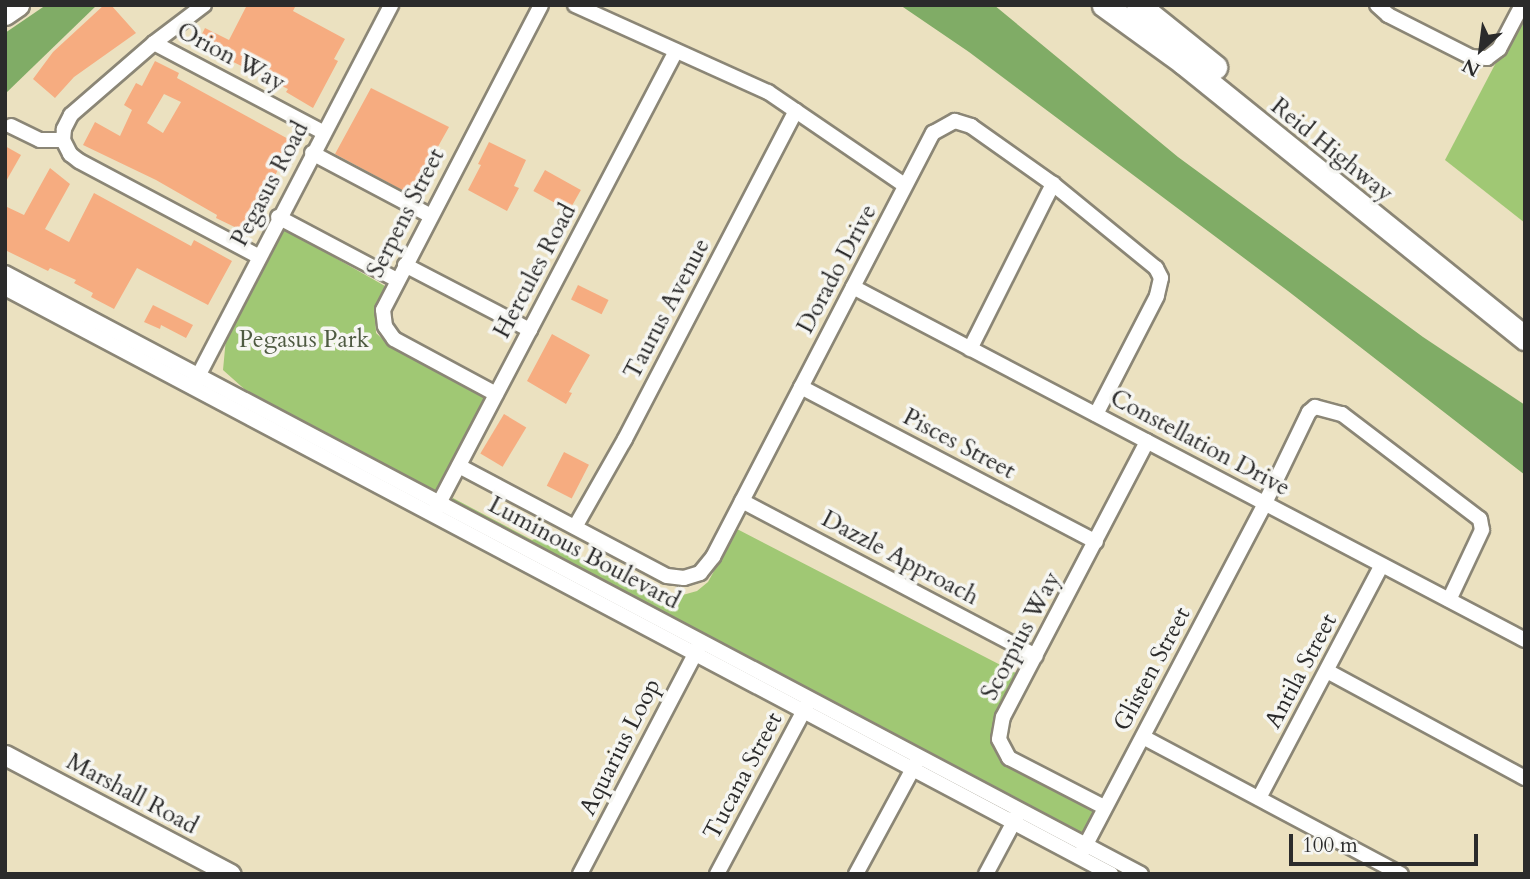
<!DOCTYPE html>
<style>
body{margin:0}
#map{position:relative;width:1530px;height:879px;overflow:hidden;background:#ebe1c0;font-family:Cardo,serif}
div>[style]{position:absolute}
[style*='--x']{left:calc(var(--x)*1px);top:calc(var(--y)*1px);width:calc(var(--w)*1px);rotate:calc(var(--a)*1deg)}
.green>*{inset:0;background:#a0c874}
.forest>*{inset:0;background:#80ac66}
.building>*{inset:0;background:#f6ac80;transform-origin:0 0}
.roads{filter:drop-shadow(2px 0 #8b8676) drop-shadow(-2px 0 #8b8676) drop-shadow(0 2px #8b8676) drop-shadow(0 -2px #8b8676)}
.minor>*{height:14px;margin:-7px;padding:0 7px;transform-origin:7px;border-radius:7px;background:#fff}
.secondary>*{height:19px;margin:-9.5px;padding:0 9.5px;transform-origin:9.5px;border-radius:9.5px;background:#fff}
.primary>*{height:21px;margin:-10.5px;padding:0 10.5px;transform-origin:10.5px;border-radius:10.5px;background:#fff}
.trunk>*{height:23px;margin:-11.5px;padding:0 11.5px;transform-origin:11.5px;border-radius:11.5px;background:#fff}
span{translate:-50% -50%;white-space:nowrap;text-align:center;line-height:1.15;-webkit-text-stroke:7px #f6f6f2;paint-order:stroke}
.street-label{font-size:24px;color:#2b2b2b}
.park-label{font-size:24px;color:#4e5a41}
.frame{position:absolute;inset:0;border:7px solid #2b2b2b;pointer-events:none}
.north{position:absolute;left:1446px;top:14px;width:70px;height:70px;-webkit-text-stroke:5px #f6f6f2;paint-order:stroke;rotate:208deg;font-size:19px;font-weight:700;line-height:28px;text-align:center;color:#2b2b2b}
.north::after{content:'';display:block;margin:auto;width:24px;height:32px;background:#2b2b2b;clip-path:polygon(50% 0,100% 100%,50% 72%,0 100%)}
.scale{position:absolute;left:1289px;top:834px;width:189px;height:32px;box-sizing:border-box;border:4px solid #2b2b2b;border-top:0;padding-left:9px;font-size:21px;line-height:24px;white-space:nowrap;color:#2b2b2b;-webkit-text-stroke:5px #f6f6f2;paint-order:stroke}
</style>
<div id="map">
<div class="green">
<i style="clip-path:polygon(1525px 7px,1525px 223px,1445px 160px)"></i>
<i style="clip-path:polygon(279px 226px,385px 286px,375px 308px,376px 333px,389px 345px,487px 397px,439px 493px,251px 395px,223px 370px,226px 338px,236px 310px)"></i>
<i style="clip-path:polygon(453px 498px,532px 540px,541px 537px,643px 593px,646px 589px,679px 596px,697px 591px,708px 582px,737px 529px,1024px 677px,1003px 717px,1009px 758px,1104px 807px,1085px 845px,448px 506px)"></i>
</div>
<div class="forest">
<i style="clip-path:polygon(46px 5px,97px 5px,5px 94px,5px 33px)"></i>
<i style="clip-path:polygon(900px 5px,994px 5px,1178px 157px,1423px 337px,1525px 405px,1525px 475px,1288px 291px,969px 52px)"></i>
</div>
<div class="building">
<i style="clip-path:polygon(104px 5px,111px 5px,136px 33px,74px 77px,55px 98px,33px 79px,53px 52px)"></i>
<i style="clip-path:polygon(247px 5px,296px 5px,293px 11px,345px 39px,334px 59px,338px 61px,313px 108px,286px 92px,288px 89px,197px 44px,205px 28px,229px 40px)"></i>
<i style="clip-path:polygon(evenodd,155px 61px,179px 73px,177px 78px,292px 141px,247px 233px,216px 218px,217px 215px,156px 180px,83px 145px,95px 122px,120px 136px,132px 110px,124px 105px,136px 83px,142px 86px,155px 61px,164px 94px,181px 102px,163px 133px,147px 123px,164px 94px)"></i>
<i style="clip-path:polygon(371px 88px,449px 127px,435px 152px,438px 154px,417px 198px,335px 154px)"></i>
<i style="clip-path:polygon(489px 142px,526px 160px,514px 186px,519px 188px,507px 211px,468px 190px,481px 165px,478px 164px)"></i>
<i style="clip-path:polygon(5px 146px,21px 155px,5px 183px)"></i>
<i style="clip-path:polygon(50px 168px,70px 184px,45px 229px,69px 242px,94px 193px,191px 246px,194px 240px,232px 261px,208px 305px,137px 268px,114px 309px,91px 297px,93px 293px,74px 283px,76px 280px,50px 268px,48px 271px,5px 250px,5px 206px,24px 215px)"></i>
<i style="left:545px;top:170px;width:41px;height:24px;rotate:29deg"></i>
<i style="left:578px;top:285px;width:34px;height:16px;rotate:26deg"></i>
<i style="clip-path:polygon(153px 305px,193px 325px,186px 338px,161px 325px,160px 329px,144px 322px)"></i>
<i style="clip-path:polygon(552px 334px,590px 355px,569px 392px,572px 393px,566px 404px,527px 381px)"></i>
<i style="left:504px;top:414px;width:26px;height:46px;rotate:31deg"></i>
<i style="left:564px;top:452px;width:28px;height:38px;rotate:27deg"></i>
</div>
<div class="roads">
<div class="minor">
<i style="--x:204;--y:5;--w:63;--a:142.8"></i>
<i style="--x:154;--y:43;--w:110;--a:139.1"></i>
<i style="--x:71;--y:115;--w:16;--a:117"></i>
<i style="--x:64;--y:129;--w:11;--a:95"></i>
<i style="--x:63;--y:140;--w:16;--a:63"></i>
<i style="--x:70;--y:154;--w:11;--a:38"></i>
<i style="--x:79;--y:161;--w:203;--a:28"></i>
<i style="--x:575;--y:5;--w:212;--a:24.3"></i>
<i style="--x:768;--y:92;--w:160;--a:34.3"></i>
<i style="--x:1377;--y:5;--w:15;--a:42"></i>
<i style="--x:1388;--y:15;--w:93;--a:26.8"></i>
<i style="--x:1471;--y:57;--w:16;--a:4"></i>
<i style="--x:1487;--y:58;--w:15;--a:-37"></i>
<i style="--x:1499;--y:49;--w:50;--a:-62.4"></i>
<i style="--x:154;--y:43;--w:191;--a:27.8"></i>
<i style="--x:11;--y:126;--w:32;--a:26"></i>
<i style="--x:40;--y:140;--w:23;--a:0"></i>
<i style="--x:312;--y:153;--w:132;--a:27.9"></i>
<i style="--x:278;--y:217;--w:135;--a:27.9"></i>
<i style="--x:405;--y:265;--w:141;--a:27.5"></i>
<i style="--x:5;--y:273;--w:1285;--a:27.88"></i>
<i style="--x:853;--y:287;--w:759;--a:27.71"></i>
<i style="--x:5;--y:288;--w:1252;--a:27.92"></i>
<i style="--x:970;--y:349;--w:185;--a:-63.3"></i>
<i style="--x:195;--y:382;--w:425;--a:-62.5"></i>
<i style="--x:801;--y:387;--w:333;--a:27.7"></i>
<i style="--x:496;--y:394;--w:116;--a:-151.7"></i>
<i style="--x:394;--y:339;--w:16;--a:-125"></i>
<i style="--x:385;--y:326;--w:16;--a:-97"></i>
<i style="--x:383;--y:310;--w:343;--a:-62.6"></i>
<i style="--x:459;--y:466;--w:235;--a:27.9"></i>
<i style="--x:667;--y:576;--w:17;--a:7"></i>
<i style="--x:684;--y:578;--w:17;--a:-17"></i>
<i style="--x:700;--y:573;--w:21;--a:-51"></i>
<i style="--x:713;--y:557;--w:478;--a:-62.6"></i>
<i style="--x:933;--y:133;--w:25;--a:-29"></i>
<i style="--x:955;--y:121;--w:17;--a:17"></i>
<i style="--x:971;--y:126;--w:100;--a:35.3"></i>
<i style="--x:1053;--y:184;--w:133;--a:39.2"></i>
<i style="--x:1156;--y:268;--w:11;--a:63"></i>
<i style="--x:1161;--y:278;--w:18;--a:103"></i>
<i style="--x:1157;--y:296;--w:133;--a:117.3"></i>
<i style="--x:742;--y:501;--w:332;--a:27.8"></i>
<i style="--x:436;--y:509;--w:517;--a:-62.34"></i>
<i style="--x:575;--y:527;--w:101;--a:-60.4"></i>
<i style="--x:625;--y:439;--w:370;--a:-62.5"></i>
<i style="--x:1327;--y:671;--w:225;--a:28.4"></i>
<i style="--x:1143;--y:737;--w:292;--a:28"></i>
<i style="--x:1259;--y:798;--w:263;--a:-62.2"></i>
<i style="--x:1104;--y:807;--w:107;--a:-152.7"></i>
<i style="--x:1009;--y:758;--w:21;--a:-118"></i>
<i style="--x:999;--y:739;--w:22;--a:-80"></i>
<i style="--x:1003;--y:717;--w:311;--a:-62.4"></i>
<i style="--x:1082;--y:852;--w:394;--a:-62.3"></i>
<i style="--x:1265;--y:503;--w:101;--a:-64.2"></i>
<i style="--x:1309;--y:412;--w:8;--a:-40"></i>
<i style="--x:1315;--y:407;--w:28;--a:15"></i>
<i style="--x:1342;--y:414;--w:173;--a:37.3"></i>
<i style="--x:1480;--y:519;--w:11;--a:80"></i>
<i style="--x:1482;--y:530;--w:77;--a:115.2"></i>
<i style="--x:580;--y:874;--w:257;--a:-62.4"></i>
<i style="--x:717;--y:874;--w:191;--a:-62"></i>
<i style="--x:856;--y:874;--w:128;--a:-61.6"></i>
<i style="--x:986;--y:874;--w:66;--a:-61.9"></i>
</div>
<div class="secondary">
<i style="--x:5;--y:755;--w:255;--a:27.8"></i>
</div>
<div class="primary">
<i style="--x:5;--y:14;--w:16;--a:-35"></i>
</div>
<div class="trunk">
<i style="--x:1104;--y:5;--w:99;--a:35.9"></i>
<i style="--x:1184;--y:63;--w:438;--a:38.9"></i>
<i style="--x:1138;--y:5;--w:99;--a:38.8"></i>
</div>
</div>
<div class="street-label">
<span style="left:231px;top:57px;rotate:28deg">Orion Way</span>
<span style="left:1332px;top:150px;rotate:39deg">Reid Highway</span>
<span style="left:270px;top:184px;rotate:-62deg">Pegasus Road</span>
<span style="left:406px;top:213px;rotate:-63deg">Serpens Street</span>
<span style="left:837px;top:269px;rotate:-62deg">Dorado Drive</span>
<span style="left:535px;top:271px;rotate:-62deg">Hercules Road</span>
<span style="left:667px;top:309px;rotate:-62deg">Taurus Avenue</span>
<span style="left:1200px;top:443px;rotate:28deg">Constellation Drive</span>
<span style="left:959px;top:444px;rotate:28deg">Pisces Street</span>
<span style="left:584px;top:553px;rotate:28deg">Luminous Boulevard</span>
<span style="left:900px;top:558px;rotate:28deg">Dazzle Approach</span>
<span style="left:1021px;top:636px;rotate:-62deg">Scorpius Way</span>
<span style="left:1152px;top:669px;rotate:-62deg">Glisten Street</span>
<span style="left:1301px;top:671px;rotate:-62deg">Antila Street</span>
<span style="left:620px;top:747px;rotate:-63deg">Aquarius Loop</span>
<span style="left:743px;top:776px;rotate:-62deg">Tucana Street</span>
<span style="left:132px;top:794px;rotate:28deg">Marshall Road</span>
</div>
<div class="park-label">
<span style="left:304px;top:340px">Pegasus Park</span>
</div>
<div class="frame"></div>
<div class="north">N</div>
<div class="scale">100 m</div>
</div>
